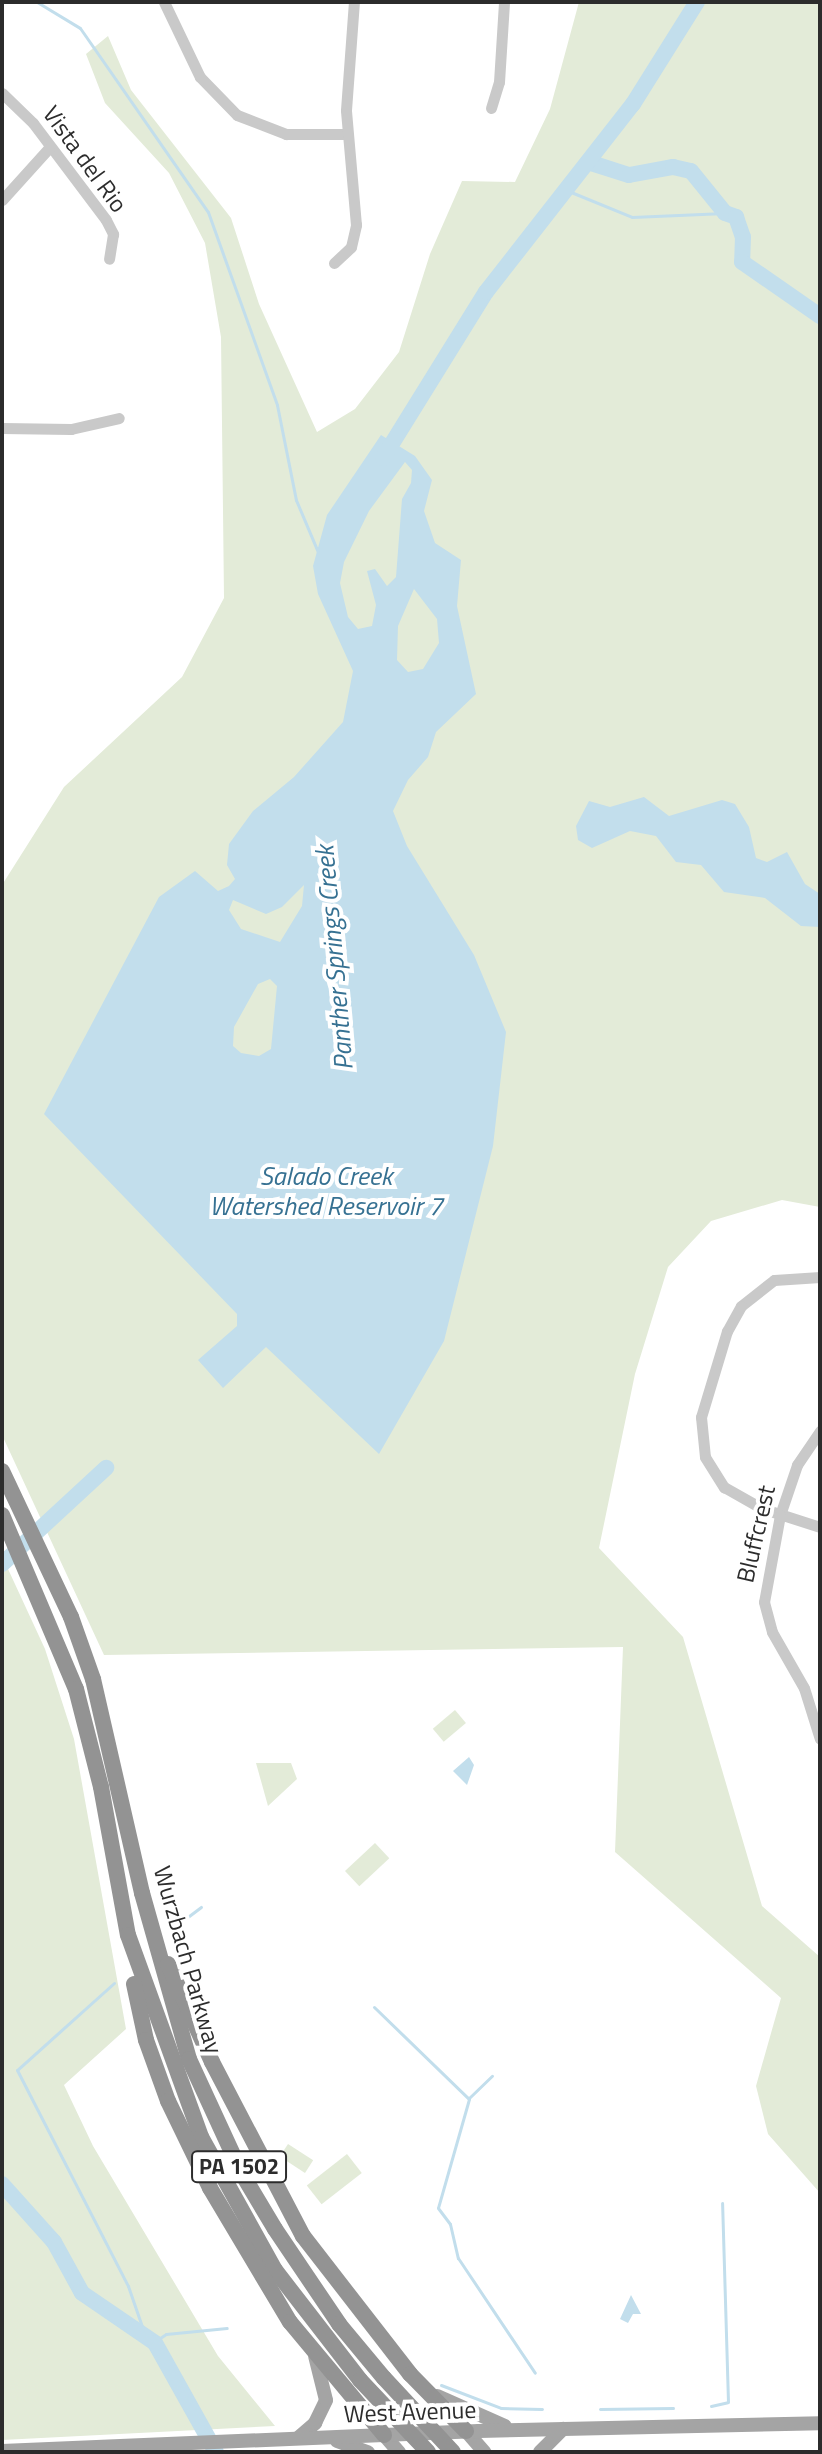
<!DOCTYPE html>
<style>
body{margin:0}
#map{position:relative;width:822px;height:2454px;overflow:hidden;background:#fff;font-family:"Titillium Web",sans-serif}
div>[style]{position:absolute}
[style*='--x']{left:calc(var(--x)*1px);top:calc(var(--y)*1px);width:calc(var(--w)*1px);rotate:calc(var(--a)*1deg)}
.green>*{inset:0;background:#e3ebd8;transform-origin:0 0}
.water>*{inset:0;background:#c2deec}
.stream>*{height:3px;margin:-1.5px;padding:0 1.5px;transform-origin:1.5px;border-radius:1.5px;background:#c2deec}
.river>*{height:16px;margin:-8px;padding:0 8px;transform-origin:8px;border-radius:8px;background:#c2deec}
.minor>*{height:11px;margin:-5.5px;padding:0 5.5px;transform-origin:5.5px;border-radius:5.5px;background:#c9c9c9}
.major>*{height:14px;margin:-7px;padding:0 7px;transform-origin:7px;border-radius:7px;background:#a4a4a4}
.highway>*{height:16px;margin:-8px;padding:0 8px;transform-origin:8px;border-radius:8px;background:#939393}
.highway-bridge>*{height:16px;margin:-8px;padding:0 8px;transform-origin:8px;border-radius:8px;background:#939393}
span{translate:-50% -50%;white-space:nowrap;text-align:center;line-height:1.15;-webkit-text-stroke:8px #fff;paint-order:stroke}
.shield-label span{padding:2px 6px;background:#fff;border:2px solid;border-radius:6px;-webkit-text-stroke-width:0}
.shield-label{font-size:22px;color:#2c2c2c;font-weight:700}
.street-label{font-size:24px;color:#2c2c2c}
.water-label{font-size:26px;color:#367192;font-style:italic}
.frame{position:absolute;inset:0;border:4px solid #2c2c2c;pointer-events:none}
</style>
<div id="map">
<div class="green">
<i style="clip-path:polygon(579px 2px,820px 2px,820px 1207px,782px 1200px,711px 1221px,668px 1267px,635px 1374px,599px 1548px,683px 1637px,762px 1906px,820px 1957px,820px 2193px,768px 2134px,756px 2086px,781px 1998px,615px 1852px,623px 1647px,104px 1655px,2px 1435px,2px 885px,64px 787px,182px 677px,224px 598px,221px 337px,205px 243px,169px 173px,105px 103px,86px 54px,108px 36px,131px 90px,231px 218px,259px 304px,317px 432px,355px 409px,399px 352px,430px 254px,462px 181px,515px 182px,550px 109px)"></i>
<i style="clip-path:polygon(2px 1556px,45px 1649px,74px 1739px,126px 2029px,64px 2085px,93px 2146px,218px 2356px,275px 2426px,2px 2440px)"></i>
<i style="left:455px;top:1710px;width:17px;height:29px;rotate:50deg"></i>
<i style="clip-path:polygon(256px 1763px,291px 1763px,297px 1779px,268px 1806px)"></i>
<i style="left:375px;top:1843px;width:21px;height:41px;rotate:47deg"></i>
<i style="left:288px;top:2144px;width:30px;height:15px;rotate:33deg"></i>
<i style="left:347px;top:2154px;width:24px;height:51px;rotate:52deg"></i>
</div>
<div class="water">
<i style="clip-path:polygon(evenodd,381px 435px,415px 456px,432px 480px,424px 511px,435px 543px,461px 560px,457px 606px,476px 694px,436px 732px,428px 757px,408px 780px,393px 811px,407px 846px,474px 955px,506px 1032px,493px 1146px,444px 1341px,379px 1454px,266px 1347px,223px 1388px,198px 1360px,237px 1326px,237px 1314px,44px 1114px,159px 897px,195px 871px,218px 891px,229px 886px,235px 879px,227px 865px,229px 844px,253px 811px,294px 777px,343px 722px,353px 671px,318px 594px,313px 566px,327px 515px,381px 435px,405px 462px,412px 470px,411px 483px,402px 499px,396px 577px,387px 586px,375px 569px,367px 571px,376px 605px,372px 626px,358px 629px,348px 617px,340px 583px,344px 562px,369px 511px,405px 462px,381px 435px,414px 589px,437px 619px,439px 643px,423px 669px,408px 672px,397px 660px,398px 626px,414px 589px,381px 435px,304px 885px,302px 906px,280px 942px,241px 929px,229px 910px,233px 900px,266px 914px,282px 907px,304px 885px,381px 435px,270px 979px,277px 986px,271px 1049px,259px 1056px,241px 1053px,233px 1046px,234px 1027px,258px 984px,270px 979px)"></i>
<i style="clip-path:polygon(644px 797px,669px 816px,722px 800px,735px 804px,749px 827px,756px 858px,767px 862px,787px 852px,805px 884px,820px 894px,820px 927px,801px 926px,765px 898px,724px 892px,701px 865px,676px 862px,656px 836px,630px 831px,592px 848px,578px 840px,576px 826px,589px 801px,610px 807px)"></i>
<i style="clip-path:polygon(469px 1757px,474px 1765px,467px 1785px,453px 1771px)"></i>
<i style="clip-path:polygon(631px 2295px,641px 2314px,633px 2314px,628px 2323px,620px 2319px)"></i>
</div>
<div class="stream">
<i style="--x:37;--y:2;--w:50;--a:31.2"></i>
<i style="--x:80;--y:28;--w:224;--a:55.2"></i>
<i style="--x:208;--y:212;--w:205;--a:70.3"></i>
<i style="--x:277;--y:405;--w:97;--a:78.7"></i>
<i style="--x:296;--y:500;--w:56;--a:67.1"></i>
<i style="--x:566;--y:190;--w:71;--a:22.2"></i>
<i style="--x:632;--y:217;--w:93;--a:-2.5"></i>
<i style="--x:173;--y:1928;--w:35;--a:-37"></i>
<i style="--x:114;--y:1983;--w:130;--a:138.1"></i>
<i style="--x:17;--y:2070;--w:243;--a:62.8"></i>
<i style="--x:128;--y:2286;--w:52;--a:70.9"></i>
<i style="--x:374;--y:2007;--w:132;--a:44.1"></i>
<i style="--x:469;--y:2099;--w:113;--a:105.9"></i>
<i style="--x:438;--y:2208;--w:20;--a:53"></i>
<i style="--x:450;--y:2224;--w:35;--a:77"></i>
<i style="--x:458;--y:2258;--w:138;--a:56.2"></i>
<i style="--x:469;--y:2098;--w:32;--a:-44"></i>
<i style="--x:154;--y:2342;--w:14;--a:-34"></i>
<i style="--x:166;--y:2334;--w:61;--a:-5.6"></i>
<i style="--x:441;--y:2385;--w:64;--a:21"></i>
<i style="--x:501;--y:2408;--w:41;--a:1.4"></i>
<i style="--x:711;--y:2406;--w:17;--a:-13"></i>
<i style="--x:728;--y:2402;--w:199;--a:-91.7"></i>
<i style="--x:600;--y:2409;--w:73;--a:-0.8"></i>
</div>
<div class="river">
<i style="--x:588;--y:162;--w:43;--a:17.6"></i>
<i style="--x:629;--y:175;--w:45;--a:-10.3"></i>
<i style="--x:673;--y:167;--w:18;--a:13"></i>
<i style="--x:691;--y:171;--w:54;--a:51"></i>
<i style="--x:725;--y:213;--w:12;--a:20"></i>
<i style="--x:736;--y:217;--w:21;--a:71"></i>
<i style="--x:743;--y:237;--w:25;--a:92"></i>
<i style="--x:742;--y:262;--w:95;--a:34.7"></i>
<i style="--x:383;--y:458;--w:195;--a:-58.2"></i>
<i style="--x:486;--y:292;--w:239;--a:-52"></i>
<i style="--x:633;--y:104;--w:120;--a:-57.9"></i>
<i style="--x:2;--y:1564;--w:142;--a:-42.7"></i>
<i style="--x:2;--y:2184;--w:78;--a:48.1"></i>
<i style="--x:54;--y:2242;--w:58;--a:61.2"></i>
<i style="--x:82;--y:2293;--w:88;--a:34.4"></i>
<i style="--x:155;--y:2343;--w:125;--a:60.8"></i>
</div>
<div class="minor">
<i style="--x:164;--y:2;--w:83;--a:64.4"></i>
<i style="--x:200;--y:77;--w:53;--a:45.8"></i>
<i style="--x:237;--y:115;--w:53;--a:21.2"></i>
<i style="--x:286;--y:134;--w:61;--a:0"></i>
<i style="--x:2;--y:93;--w:43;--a:44.1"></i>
<i style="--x:33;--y:123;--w:121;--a:53"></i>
<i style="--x:106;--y:220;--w:16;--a:63"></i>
<i style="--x:113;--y:234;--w:25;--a:99"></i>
<i style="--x:491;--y:108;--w:27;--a:-73"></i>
<i style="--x:499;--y:82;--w:80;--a:-86.4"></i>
<i style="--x:2;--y:200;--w:70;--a:-47.9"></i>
<i style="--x:334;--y:263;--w:23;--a:-43"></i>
<i style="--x:351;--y:247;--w:23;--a:-77"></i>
<i style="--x:356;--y:225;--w:115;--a:-95"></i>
<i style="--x:346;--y:110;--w:108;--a:-85.8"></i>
<i style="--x:2;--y:428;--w:69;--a:0.8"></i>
<i style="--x:71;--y:429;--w:49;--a:-12.9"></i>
<i style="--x:820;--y:1277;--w:46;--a:176.3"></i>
<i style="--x:774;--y:1280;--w:42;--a:141.8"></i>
<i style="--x:741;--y:1306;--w:29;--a:119"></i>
<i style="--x:727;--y:1331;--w:90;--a:106.8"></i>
<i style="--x:701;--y:1417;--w:40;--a:84.3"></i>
<i style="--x:705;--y:1457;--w:36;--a:58"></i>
<i style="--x:724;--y:1487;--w:43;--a:29.6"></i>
<i style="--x:761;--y:1508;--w:62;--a:17.9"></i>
<i style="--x:820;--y:1431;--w:41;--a:124.1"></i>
<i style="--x:797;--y:1465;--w:53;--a:108.8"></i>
<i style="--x:780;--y:1515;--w:88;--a:100.4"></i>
<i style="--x:764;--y:1602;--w:31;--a:75"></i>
<i style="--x:772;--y:1632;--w:64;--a:60.3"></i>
<i style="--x:804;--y:1688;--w:53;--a:72.6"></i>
</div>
<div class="major">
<i style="--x:437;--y:2396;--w:74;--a:23.8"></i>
<i style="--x:466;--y:2431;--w:28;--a:49"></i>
<i style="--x:384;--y:2435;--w:23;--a:49"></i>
<i style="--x:298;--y:2438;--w:23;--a:-41"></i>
<i style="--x:315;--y:2423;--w:25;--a:-64"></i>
<i style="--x:326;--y:2400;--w:45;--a:-104"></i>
<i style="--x:337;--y:2441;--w:33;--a:20"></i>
<i style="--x:2;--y:2451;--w:477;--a:-2.4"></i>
<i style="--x:479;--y:2431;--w:341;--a:-1.3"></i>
<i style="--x:540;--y:2452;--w:33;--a:-45"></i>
</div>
<div class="highway">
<i style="--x:2;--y:1471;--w:161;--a:64.7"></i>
<i style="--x:71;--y:1617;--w:66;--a:70.5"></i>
<i style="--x:93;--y:1679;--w:220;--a:77.1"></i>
<i style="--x:142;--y:1893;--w:173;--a:74.2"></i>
<i style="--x:189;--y:2059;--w:124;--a:65.3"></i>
<i style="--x:241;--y:2172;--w:66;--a:59.2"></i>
<i style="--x:275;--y:2229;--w:115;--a:56"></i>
<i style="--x:339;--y:2324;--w:70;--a:50.2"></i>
<i style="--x:2;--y:1515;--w:189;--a:67"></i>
<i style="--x:76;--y:1689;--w:101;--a:75.7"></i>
<i style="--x:101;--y:1787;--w:150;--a:79.7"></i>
<i style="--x:128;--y:1935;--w:215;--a:70.1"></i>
<i style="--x:201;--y:2137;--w:152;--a:60.9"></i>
<i style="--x:275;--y:2270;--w:139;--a:52.3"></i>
<i style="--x:168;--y:1964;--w:107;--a:65.8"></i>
<i style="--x:212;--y:2062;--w:196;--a:62.4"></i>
<i style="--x:303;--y:2236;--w:175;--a:52.2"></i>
<i style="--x:410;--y:2374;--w:80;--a:45.5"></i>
<i style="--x:134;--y:1984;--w:57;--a:77.9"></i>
<i style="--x:146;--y:2040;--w:65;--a:70.2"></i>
<i style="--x:168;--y:2101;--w:97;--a:64.2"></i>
<i style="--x:210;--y:2188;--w:156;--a:59.2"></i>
<i style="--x:290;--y:2322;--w:147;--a:50.2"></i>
</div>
<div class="highway-bridge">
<i style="--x:384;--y:2378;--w:101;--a:47"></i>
<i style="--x:360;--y:2380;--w:99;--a:46.6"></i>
</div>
<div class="shield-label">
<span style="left:239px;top:2167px">PA 1502</span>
</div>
<div class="street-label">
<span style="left:85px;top:159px;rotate:54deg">Vista del Rio</span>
<span style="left:756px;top:1534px;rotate:-77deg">Bluffcrest</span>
<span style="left:188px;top:1960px;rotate:74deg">Wurzbach Parkway</span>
<span style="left:410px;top:2412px;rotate:-2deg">West Avenue</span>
</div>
<div class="water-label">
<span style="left:334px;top:958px;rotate:-95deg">Panther Springs Creek</span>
<span style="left:326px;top:1191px">Salado Creek<br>Watershed Reservoir 7</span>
</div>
<div class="frame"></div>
</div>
